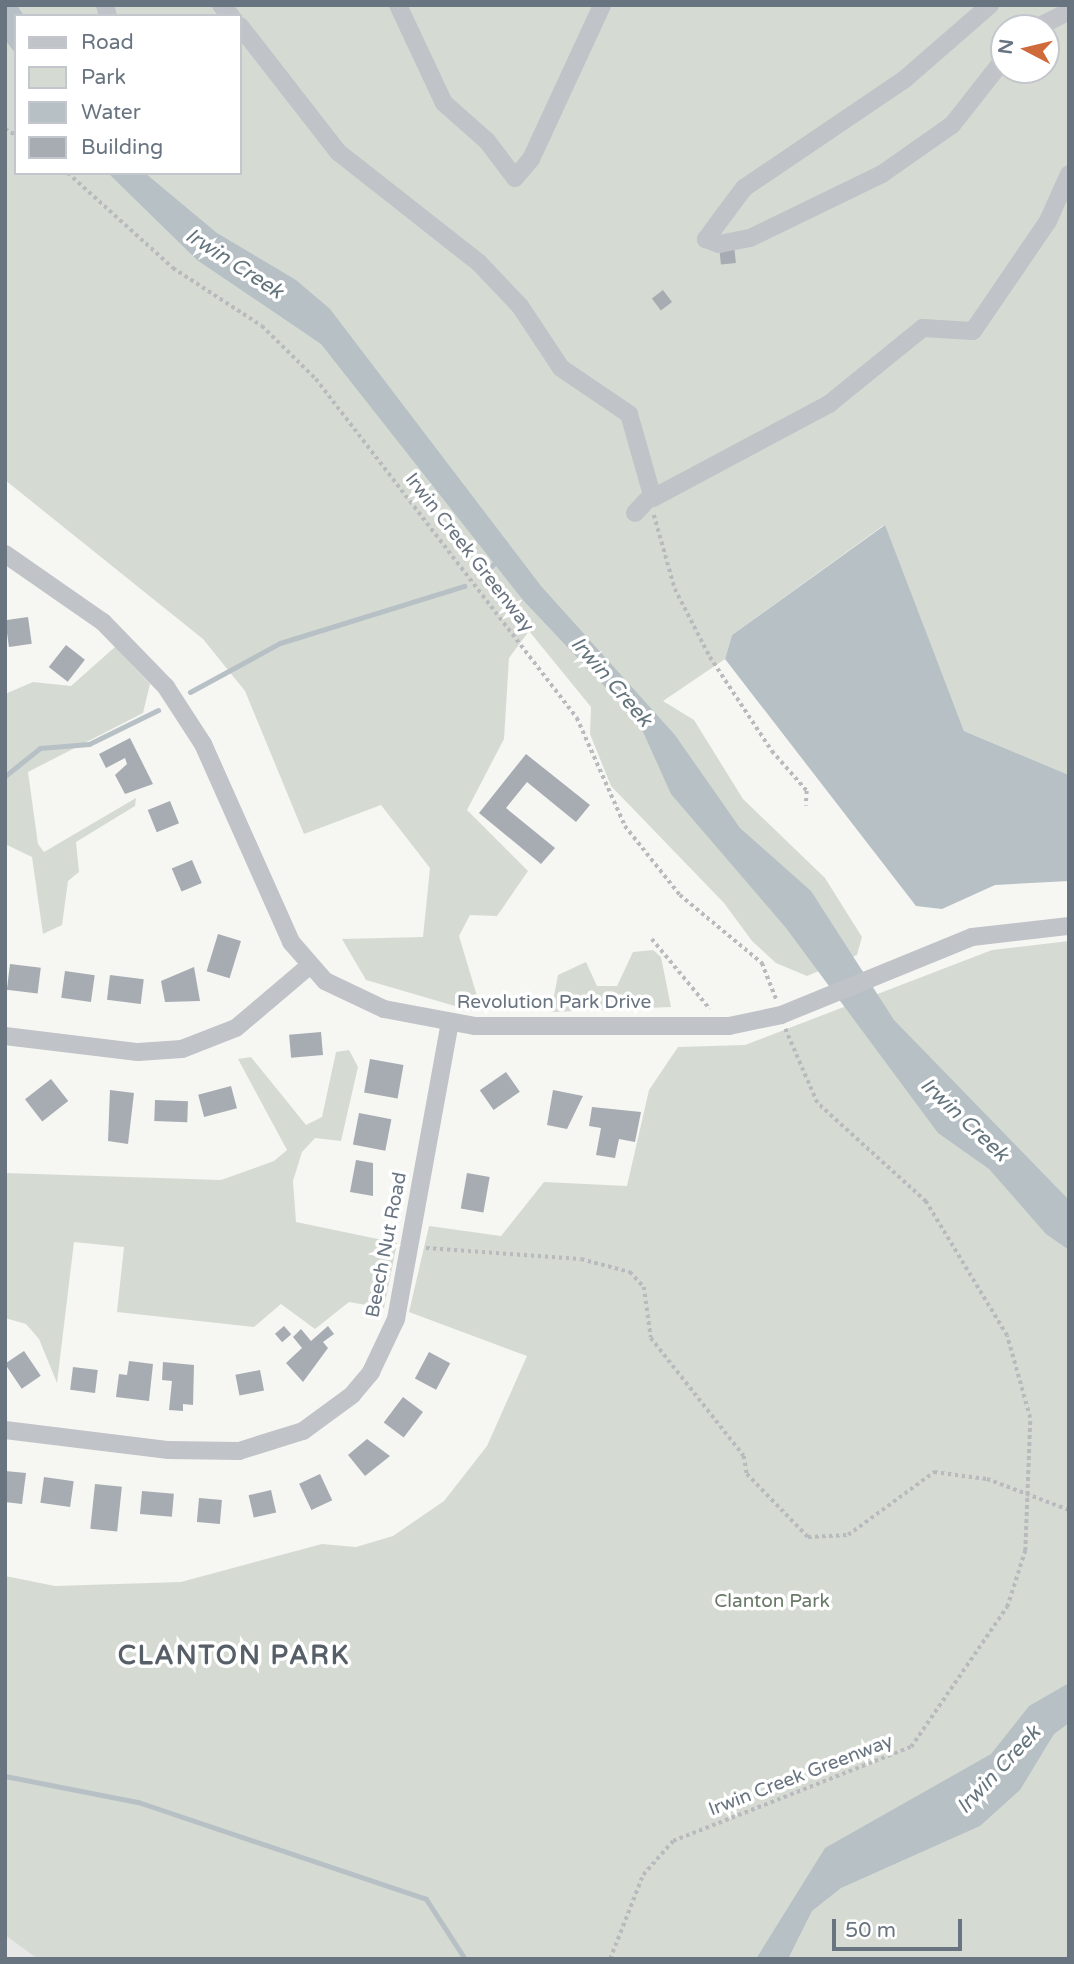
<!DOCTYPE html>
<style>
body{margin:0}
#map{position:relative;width:1074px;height:1964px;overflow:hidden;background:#f6f6f3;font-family:"Varela Round",sans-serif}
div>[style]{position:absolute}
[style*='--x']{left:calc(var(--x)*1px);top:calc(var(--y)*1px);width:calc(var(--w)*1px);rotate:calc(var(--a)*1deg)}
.built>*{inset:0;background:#e7e8e7}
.green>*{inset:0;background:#d5dbd3}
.water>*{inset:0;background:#b7c0c5}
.stream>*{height:5px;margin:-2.5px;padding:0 2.5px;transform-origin:2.5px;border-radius:2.5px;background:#b7c0c5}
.building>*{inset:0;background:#a6acb2;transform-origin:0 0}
.path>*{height:3.5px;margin-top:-1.75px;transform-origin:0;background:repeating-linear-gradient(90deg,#b8babd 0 3.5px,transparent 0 7px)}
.minor>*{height:18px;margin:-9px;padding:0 9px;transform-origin:9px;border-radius:9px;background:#c0c3c7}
span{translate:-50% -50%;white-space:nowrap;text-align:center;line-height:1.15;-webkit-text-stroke:7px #fff;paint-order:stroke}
.street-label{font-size:19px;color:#697481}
.park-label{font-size:19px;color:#697967}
.water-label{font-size:21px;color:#64747d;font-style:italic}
.district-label{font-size:26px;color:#565e67;font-weight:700;letter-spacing:2px}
.frame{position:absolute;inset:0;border:7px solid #697481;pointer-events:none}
.legend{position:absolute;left:14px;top:14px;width:228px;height:161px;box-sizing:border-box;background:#fff;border:2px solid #c3c7cd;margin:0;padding:9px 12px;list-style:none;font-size:21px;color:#697481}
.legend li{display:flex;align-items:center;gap:14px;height:35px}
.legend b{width:35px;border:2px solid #c3c7cd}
.north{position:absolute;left:990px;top:14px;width:70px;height:70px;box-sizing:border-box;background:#fff;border:2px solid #c3c7cd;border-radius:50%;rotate:277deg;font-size:19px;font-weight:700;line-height:28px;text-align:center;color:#697481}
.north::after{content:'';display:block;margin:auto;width:24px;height:32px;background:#cf6a3b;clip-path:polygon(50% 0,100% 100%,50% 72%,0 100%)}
.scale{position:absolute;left:832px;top:1919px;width:130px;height:32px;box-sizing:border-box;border:4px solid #697481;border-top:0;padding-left:9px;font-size:21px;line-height:24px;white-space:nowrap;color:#697481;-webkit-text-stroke:5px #fff;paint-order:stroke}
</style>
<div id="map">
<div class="built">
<i style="clip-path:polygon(5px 1935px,14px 1937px,38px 1959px,5px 1959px)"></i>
</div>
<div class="green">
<i style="clip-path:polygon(evenodd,5px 5px,1069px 5px,1069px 775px,964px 731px,884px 525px,732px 635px,725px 659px,663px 701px,694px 720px,743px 799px,825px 878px,862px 937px,857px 955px,807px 976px,776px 963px,752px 941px,724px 903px,611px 786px,590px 734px,591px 707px,529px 631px,509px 658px,504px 739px,467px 810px,528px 871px,497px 916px,470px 915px,459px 936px,477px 996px,472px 1011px,366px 980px,342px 939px,423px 937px,430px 868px,381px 805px,304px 834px,245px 691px,203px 639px,5px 480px,5px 5px,16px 16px,240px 16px,240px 173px,16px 173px,16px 16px,5px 5px,1004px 28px,1046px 28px,1046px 70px,1004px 70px,1004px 28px)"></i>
<i style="clip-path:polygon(115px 647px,150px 684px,143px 713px,28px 772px,38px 844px,44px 852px,136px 798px,135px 806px,76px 842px,79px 872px,68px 881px,62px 925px,43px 934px,32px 857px,5px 844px,5px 694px,33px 682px,71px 686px)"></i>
<i style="clip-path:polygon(1069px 941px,1069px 1959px,38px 1959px,5px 1935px,5px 1576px,55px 1586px,181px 1582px,322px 1544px,356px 1547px,393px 1536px,444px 1501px,487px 1446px,527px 1356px,409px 1312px,429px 1226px,501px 1236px,544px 1182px,627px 1186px,649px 1090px,678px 1047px,745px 1045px,992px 950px)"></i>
<i style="clip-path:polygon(653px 950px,661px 957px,671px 1007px,551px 1012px,558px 975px,586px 962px,597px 986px,617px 986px,633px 952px)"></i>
<i style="clip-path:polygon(349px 1050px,358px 1067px,341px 1141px,315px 1138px,302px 1152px,293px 1181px,296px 1222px,397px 1243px,384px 1308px,349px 1302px,315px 1329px,281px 1304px,254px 1327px,117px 1312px,124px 1247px,74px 1242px,57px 1383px,39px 1339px,26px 1324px,5px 1318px,5px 1173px,221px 1180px,274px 1161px,287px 1150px,238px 1059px,251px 1057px,306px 1125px,322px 1117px,336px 1052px)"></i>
</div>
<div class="water">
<i style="clip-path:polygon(5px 5px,17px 5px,24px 16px,16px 16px,16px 54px,5px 40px)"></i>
<i style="clip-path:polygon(108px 173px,145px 173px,217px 233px,296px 280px,330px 309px,541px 586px,675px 735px,740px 828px,811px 891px,894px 1020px,1069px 1200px,1069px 1250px,1046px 1234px,989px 1169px,938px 1133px,786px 928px,671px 794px,639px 723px,522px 599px,321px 344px,197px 260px)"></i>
<i style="clip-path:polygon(885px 525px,964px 731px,1069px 775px,1069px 881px,995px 885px,942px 909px,916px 906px,725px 659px,732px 635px)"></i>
<i style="clip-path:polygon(1069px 1683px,1069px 1723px,1054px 1734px,1020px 1790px,980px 1826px,841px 1888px,812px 1911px,788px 1959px,756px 1959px,825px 1848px,991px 1754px,1029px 1706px)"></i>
</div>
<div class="stream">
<i style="--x:481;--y:575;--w:21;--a:-41"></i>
<i style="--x:190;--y:692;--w:102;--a:-28.6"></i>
<i style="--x:280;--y:643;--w:193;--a:-17.2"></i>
<i style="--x:5;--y:776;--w:45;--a:-38.7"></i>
<i style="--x:40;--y:748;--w:49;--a:-4.7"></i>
<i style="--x:89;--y:744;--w:77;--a:-26.2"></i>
<i style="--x:5;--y:1776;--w:136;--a:11.1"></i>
<i style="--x:138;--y:1802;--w:304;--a:18.6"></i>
<i style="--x:426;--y:1899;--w:72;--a:57"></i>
</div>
<div class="building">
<i style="left:734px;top:245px;width:18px;height:15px;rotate:84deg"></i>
<i style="left:663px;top:290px;width:15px;height:14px;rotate:53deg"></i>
<i style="left:28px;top:617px;width:27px;height:23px;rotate:82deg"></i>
<i style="left:66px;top:645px;width:24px;height:28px;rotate:38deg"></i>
<i style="clip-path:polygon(130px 738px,153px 784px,125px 794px,115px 775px,127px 764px,125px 758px,106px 768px,99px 754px)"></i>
<i style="clip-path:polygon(526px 754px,590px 805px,576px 822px,527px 782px,506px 808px,555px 848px,541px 864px,479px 813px)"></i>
<i style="left:170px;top:801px;width:24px;height:24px;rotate:68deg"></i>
<i style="left:192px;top:860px;width:25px;height:22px;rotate:67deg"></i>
<i style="left:218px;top:934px;width:24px;height:39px;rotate:17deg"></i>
<i style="left:10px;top:964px;width:31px;height:26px;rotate:7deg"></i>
<i style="clip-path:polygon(194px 967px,200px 1001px,165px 1002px,161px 981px)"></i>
<i style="left:65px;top:971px;width:30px;height:27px;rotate:8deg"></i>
<i style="left:110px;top:975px;width:34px;height:25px;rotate:7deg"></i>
<i style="left:321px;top:1032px;width:23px;height:32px;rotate:85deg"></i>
<i style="left:370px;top:1059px;width:34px;height:34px;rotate:10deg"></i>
<i style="left:506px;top:1072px;width:24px;height:32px;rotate:55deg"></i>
<i style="left:51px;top:1079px;width:28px;height:33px;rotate:52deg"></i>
<i style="left:231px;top:1086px;width:23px;height:34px;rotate:75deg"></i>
<i style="clip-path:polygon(110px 1090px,134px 1093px,128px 1144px,108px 1141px)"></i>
<i style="clip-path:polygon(553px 1090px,583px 1096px,567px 1129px,547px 1125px)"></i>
<i style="left:155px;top:1100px;width:33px;height:21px;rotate:2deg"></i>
<i style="clip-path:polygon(592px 1107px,641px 1112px,635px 1142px,619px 1139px,615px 1158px,596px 1155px,601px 1128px,589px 1126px)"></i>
<i style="left:359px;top:1113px;width:33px;height:32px;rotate:11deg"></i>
<i style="clip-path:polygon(356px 1160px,373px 1163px,373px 1196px,350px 1192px)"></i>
<i style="left:467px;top:1173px;width:23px;height:36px;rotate:10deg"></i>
<i style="left:284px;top:1326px;width:11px;height:12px;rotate:49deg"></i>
<i style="clip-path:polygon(328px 1326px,334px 1334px,323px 1342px,328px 1348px,303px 1382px,286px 1363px,302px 1348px,293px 1337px,301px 1329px,311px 1341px)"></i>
<i style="left:24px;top:1351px;width:30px;height:23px;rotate:56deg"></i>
<i style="left:429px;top:1352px;width:24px;height:30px;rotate:28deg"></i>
<i style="clip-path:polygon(129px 1361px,153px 1364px,149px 1401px,116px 1397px,119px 1374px,127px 1375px)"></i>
<i style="clip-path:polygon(163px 1362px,194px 1365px,193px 1405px,183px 1404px,183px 1411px,169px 1410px,172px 1381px,162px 1380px)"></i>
<i style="left:73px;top:1367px;width:25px;height:23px;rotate:7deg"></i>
<i style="left:260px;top:1370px;width:21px;height:25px;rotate:79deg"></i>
<i style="left:403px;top:1397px;width:25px;height:32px;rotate:37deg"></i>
<i style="clip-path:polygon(367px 1439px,390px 1456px,365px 1476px,348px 1455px)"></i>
<i style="clip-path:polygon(5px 1471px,26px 1473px,22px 1504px,5px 1502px)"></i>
<i style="left:320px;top:1474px;width:29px;height:23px;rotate:65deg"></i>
<i style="left:44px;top:1477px;width:30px;height:26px;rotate:8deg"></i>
<i style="left:95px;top:1484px;width:27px;height:45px;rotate:6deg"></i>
<i style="left:271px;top:1490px;width:23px;height:23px;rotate:77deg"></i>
<i style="left:142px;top:1491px;width:32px;height:23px;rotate:5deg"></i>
<i style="left:199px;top:1498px;width:23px;height:24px;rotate:5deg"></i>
</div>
<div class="path">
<i style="--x:5;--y:129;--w:13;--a:29"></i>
<i style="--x:68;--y:173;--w:142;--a:42.1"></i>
<i style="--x:173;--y:268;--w:106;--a:33.1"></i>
<i style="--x:262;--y:326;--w:76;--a:44.5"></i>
<i style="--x:316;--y:379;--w:428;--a:52.4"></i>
<i style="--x:577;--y:718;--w:118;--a:66"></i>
<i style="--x:625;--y:826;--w:88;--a:51.4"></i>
<i style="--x:680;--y:895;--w:107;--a:39.7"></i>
<i style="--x:762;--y:963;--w:41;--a:68.5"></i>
<i style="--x:654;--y:515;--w:77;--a:74.2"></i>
<i style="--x:675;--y:589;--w:76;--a:62.8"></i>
<i style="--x:710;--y:657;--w:113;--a:56.6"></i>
<i style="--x:772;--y:751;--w:53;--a:48.8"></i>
<i style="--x:807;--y:791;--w:15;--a:94"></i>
<i style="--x:652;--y:939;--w:91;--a:50.4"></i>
<i style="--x:426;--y:1248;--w:155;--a:4.1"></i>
<i style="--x:581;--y:1259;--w:51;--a:14.9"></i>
<i style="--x:630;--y:1272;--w:21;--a:47"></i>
<i style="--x:644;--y:1287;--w:51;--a:82.2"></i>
<i style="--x:651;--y:1338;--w:150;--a:51.8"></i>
<i style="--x:744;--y:1456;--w:18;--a:81"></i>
<i style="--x:747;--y:1474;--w:88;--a:45.9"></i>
<i style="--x:808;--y:1537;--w:40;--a:-2.9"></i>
<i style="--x:848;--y:1535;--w:107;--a:-36.2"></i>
<i style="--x:934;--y:1472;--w:53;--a:7.5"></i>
<i style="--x:987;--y:1479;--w:88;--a:20.7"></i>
<i style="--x:610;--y:1959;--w:90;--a:-68.6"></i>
<i style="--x:643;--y:1875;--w:45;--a:-48.6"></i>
<i style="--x:673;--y:1841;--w:256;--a:-21.6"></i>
<i style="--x:911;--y:1747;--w:170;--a:-55.6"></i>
<i style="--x:1007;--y:1607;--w:59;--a:-72.2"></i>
<i style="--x:1025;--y:1551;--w:133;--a:-87.8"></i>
<i style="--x:1030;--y:1418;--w:85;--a:-105.7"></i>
<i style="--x:1007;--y:1336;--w:157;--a:-121.2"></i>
<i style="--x:926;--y:1202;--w:147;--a:-137.8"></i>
<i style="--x:817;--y:1103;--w:81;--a:-113.4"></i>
</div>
<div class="minor">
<i style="--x:105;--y:5;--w:11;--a:75"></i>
<i style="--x:221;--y:5;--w:15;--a:48"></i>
<i style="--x:398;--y:5;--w:108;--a:64.9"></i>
<i style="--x:444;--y:103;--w:57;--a:41.5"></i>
<i style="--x:487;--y:141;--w:46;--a:52.9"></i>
<i style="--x:515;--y:178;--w:25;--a:-50"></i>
<i style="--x:531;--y:159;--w:170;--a:-65.2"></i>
<i style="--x:990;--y:5;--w:113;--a:139"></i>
<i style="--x:905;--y:79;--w:194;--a:145.9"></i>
<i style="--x:744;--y:188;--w:64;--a:126.7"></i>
<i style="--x:706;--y:239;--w:14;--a:21"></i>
<i style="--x:719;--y:244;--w:32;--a:-11"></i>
<i style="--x:750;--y:238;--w:147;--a:-25.9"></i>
<i style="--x:882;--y:174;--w:85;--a:-35"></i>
<i style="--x:952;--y:125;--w:84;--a:-51.8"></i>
<i style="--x:240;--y:26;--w:160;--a:52.1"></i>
<i style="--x:338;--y:152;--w:179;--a:38.2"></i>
<i style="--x:479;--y:263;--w:59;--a:46.4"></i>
<i style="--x:520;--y:306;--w:74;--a:56.5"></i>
<i style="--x:561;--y:368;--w:82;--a:34.1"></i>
<i style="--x:629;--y:414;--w:87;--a:74.1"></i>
<i style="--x:653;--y:498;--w:200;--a:-28.1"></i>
<i style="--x:829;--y:404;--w:121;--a:-39"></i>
<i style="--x:923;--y:328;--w:50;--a:3.4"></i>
<i style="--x:973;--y:331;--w:133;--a:-55.7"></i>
<i style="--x:1048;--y:221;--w:51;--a:-65.9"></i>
<i style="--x:1036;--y:28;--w:37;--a:-27"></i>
<i style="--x:635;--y:513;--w:22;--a:-47"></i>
<i style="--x:5;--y:554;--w:119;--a:34.8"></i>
<i style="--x:103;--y:622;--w:91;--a:45.9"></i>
<i style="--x:166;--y:687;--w:68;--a:57"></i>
<i style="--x:203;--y:744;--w:217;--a:66"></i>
<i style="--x:291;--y:942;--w:52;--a:48.9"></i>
<i style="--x:325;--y:981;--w:65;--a:25.4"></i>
<i style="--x:384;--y:1009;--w:93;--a:10.6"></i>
<i style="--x:475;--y:1026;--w:254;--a:0"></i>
<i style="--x:729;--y:1026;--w:53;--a:-11.9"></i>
<i style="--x:781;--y:1015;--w:206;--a:-22.2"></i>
<i style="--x:972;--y:937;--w:98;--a:-6.5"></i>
<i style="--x:5;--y:1036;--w:134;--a:6.9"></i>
<i style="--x:138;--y:1052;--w:44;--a:-3.9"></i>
<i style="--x:182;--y:1049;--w:58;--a:-21.3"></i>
<i style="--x:236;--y:1028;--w:96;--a:-40.3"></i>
<i style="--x:5;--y:1430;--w:165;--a:7"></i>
<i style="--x:169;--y:1450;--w:70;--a:0.8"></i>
<i style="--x:239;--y:1451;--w:67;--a:-17.4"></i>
<i style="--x:303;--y:1431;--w:61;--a:-36.3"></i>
<i style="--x:352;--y:1395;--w:30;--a:-50"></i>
<i style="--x:371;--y:1372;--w:59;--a:-64.7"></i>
<i style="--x:396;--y:1319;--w:301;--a:-79.7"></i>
</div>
<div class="street-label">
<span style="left:469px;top:553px;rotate:52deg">Irwin Creek Greenway</span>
<span style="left:554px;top:1003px">Revolution Park Drive</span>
<span style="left:387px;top:1245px;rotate:-79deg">Beech Nut Road</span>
<span style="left:801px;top:1776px;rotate:-21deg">Irwin Creek Greenway</span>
</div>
<div class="park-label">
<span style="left:772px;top:1602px">Clanton Park</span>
</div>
<div class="water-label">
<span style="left:234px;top:264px;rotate:33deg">Irwin Creek</span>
<span style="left:611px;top:682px;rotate:49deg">Irwin Creek</span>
<span style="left:964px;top:1120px;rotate:43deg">Irwin Creek</span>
<span style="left:999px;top:1770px;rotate:-47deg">Irwin Creek</span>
</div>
<div class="district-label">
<span style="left:234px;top:1656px">CLANTON PARK</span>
</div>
<div class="frame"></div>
<ul class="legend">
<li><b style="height:9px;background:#c0c3c7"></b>Road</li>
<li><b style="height:19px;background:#d5dbd3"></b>Park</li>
<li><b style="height:19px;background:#b7c0c5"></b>Water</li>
<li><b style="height:19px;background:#a6acb2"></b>Building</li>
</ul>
<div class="north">N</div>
<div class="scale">50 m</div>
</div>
